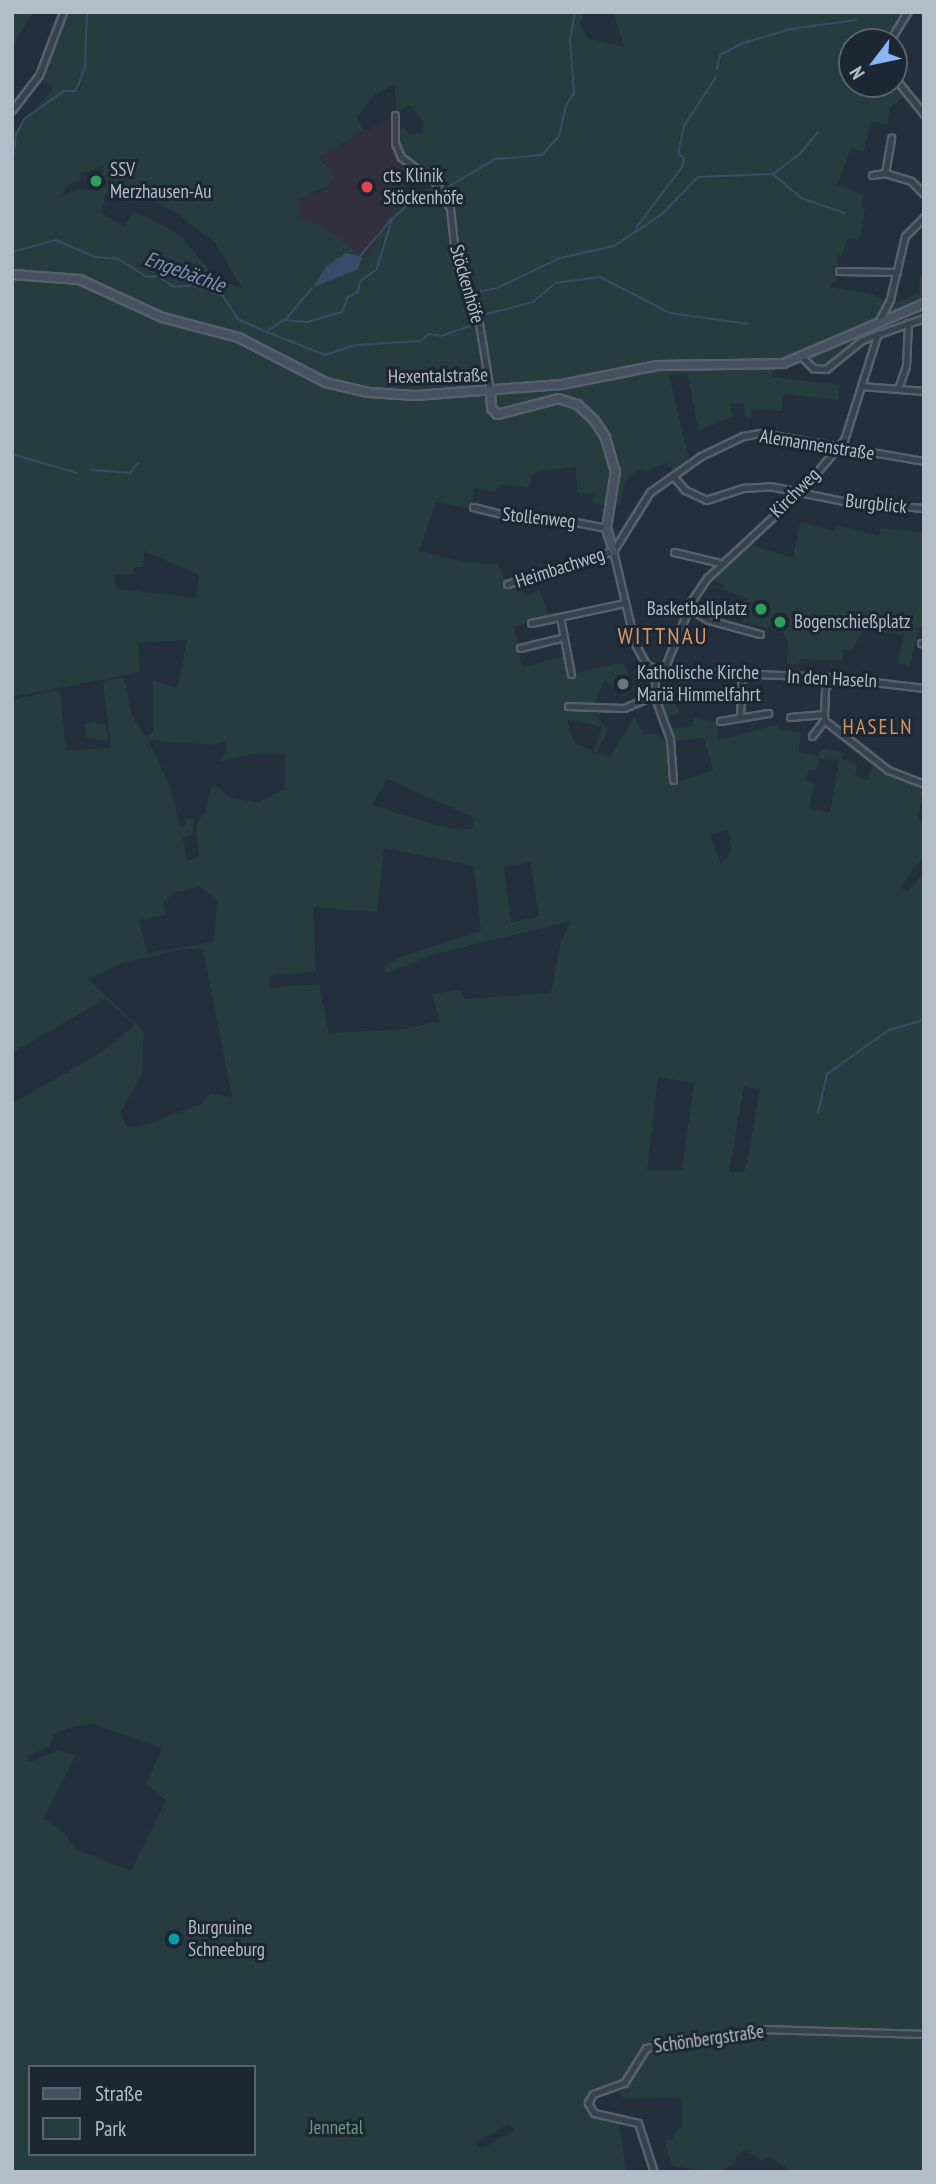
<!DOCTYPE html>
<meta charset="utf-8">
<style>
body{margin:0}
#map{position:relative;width:936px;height:2184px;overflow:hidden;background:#242f3e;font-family:"PT Sans Narrow",sans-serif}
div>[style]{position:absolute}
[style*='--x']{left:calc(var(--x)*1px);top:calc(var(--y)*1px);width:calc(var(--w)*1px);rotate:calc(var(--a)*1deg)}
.medical>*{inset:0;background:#32303f}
.green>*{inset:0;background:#263c3f}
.water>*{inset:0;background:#394c67}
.stream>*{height:2px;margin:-1px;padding:0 1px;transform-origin:1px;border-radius:1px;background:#394c67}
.roads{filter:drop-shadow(2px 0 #565f6c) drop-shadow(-2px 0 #565f6c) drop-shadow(0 2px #565f6c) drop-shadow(0 -2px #565f6c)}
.street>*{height:5px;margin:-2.5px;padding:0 2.5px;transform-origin:2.5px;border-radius:2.5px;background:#38414e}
.secondary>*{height:7px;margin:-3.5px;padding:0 3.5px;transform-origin:3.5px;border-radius:3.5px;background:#465061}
.dots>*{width:19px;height:19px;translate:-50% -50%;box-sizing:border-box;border:4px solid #1d2633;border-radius:50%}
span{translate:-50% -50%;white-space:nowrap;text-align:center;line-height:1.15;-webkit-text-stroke:6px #1d2633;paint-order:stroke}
.poi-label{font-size:19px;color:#b4bcc9}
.left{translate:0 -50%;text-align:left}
.right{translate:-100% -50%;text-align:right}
.street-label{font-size:19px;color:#b4bcc9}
.park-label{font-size:19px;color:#6b9a76}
.water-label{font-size:21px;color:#7c92b1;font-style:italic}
.neighbourhood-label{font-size:21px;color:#d59563;letter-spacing:2px}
.quarter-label{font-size:23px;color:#d59563;letter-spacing:2px}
.frame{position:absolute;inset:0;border:14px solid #b4bcc9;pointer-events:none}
.legend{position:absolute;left:28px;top:2065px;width:228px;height:91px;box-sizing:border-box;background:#1d2633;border:2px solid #59626f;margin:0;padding:9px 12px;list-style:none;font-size:21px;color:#b4bcc9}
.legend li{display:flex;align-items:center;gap:14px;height:35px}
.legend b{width:35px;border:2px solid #59626f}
.north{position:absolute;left:838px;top:28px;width:70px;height:70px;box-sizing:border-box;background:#1d2633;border:2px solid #59626f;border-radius:50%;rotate:238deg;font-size:19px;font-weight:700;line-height:28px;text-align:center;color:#b4bcc9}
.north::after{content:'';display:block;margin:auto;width:24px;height:32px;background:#8ab4f8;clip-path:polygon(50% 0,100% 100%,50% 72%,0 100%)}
</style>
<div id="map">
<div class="medical">
<i style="clip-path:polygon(395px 115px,394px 132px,410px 166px,404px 200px,397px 204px,366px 258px,320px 224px,306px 221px,300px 216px,300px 198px,324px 191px,328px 165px,319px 157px)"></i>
</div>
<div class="green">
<i style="clip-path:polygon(12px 12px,33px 12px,12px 48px)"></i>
<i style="clip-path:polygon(evenodd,63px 12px,583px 12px,580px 26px,588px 38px,624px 47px,613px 12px,905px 12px,886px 42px,852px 42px,852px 84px,894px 81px,904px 97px,890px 108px,888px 125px,871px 121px,864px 151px,851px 148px,837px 184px,863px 195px,861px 207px,865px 209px,860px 239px,848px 238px,842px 256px,837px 255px,837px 282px,831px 282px,830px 287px,872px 294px,892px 304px,919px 293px,920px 276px,924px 276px,924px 316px,866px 336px,825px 367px,814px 366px,811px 360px,772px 371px,772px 377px,840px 385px,838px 400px,783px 394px,782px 411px,751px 410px,751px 418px,746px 418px,743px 403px,730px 404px,732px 417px,698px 431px,688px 374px,669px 375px,689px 461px,674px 472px,667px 463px,646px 471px,643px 467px,626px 479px,620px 505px,610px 502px,606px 506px,593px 503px,595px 493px,577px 493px,576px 467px,538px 471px,531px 476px,529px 487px,501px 484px,494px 492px,475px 488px,471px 509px,436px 502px,419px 551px,461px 562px,498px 564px,508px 587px,520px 582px,524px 596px,540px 590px,549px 616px,514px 627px,522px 667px,566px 656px,570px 674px,623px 663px,636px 691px,631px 689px,626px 696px,604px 681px,595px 701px,604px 709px,598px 716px,608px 731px,597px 752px,609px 757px,635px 717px,644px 735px,655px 733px,669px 743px,673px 784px,713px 770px,704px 738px,674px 741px,671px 728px,692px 727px,694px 718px,718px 722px,718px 740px,779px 724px,780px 730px,801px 732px,799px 751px,818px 757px,822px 748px,844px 753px,842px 759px,857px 765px,855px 776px,868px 780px,874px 761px,889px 773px,924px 785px,918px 817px,924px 829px,924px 856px,900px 887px,907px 892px,924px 873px,924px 2172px,792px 2172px,769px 2156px,762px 2160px,743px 2150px,731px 2166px,715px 2172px,671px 2166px,665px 2139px,673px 2140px,673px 2133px,682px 2128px,682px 2098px,625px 2099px,612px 2085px,593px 2089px,585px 2105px,592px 2116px,619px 2122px,626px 2172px,12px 2172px,12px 1104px,102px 1052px,135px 1025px,105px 999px,12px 1053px,12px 700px,60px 690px,66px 750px,111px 748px,103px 681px,124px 678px,132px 716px,146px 737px,153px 732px,153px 680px,177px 688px,187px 640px,139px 643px,140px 672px,12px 697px,13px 133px,53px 89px,39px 75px,63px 12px,395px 84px,396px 113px,410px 105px,424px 122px,422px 133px,408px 134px,404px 128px,394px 131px,401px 157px,435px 185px,397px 204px,366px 258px,320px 224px,306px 221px,300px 216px,300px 199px,331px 184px,334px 175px,319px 157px,364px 131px,357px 117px,375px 95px,395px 84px,63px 12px,103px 167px,104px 173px,86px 177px,92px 191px,79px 189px,59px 198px,69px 185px,81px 179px,80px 174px,103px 167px,63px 12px,136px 191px,180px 215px,215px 243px,242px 288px,217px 280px,181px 236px,151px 219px,133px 212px,125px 226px,101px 213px,106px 193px,132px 203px,136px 191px,63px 12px,144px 551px,199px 575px,196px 598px,116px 589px,115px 575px,133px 574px,133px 567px,143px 567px,144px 551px,63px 12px,567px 719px,602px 727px,594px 751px,574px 743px,567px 719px,63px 12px,148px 740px,217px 745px,224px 741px,227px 748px,220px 762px,252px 754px,285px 754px,285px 789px,259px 802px,232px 799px,217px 786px,211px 787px,205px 814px,199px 818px,196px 832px,199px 857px,187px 861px,183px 838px,192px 835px,195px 819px,185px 819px,186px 826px,180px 826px,170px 786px,148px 740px,63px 12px,819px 759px,839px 760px,830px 813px,809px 809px,814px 783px,806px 781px,808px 770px,816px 771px,819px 759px,63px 12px,387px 779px,475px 818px,472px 829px,447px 828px,372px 805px,387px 779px,63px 12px,728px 830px,732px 852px,721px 864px,710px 835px,728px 830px,63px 12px,384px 848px,474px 866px,481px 931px,399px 957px,384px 967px,386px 973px,435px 954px,571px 921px,561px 942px,551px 993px,463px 999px,461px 990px,433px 994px,439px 1021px,406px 1029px,329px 1033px,319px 984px,270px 988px,269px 976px,316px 971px,313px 907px,377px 912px,384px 848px,63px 12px,530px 861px,539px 916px,511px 923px,504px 867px,530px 861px,63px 12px,199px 886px,217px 900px,214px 942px,147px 953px,139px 920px,166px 915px,163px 902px,173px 893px,199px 886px,63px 12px,182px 949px,203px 949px,232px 1097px,210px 1093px,202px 1104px,137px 1127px,127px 1127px,120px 1114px,142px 1074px,144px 1032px,88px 979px,120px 964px,182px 949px,63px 12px,658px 1077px,694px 1083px,682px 1171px,647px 1171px,658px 1077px,63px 12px,744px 1086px,760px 1089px,747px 1164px,744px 1172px,729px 1172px,744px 1086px,63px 12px,92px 1723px,162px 1749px,146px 1784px,166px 1800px,131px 1871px,77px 1850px,64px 1833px,44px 1818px,76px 1755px,58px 1750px,30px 1762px,28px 1756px,50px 1746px,53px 1735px,70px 1727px,92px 1723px,63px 12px,30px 2067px,254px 2067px,254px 2154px,30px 2154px,30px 2067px,63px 12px,508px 2124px,515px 2130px,482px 2149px,476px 2143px,508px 2124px)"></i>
<i style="clip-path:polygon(807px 523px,832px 531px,837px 526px,879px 536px,880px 528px,924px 532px,924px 627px,919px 627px,910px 666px,897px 663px,904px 635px,864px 630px,850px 652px,844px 649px,842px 661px,800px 659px,799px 664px,787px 664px,788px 641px,783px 633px,743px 621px,747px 598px,713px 586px,725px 587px,711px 577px,744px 543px,793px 558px,800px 524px)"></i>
<i style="clip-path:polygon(671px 696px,680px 713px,667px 718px,658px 698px)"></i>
<i style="clip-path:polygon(96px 721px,97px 725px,106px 724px,107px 741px,86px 737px,85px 724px)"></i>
</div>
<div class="water">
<i style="clip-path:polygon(346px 253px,362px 257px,358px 269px,312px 288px,327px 266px)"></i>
</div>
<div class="stream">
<i style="--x:898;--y:35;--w:28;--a:-55"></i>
<i style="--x:717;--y:69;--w:14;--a:-78"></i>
<i style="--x:720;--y:55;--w:26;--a:-28"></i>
<i style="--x:743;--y:43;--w:50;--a:-16.3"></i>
<i style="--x:791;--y:29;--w:66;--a:-7.9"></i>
<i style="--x:12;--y:167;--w:32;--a:-83"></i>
<i style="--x:16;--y:135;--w:18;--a:-63"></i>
<i style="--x:24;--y:119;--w:49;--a:-35"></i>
<i style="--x:64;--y:91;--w:11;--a:0"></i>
<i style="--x:75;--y:91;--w:9;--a:-63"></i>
<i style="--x:79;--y:83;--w:17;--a:-69"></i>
<i style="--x:85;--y:67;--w:55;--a:-87.9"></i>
<i style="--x:774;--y:175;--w:35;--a:40"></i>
<i style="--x:801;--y:198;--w:46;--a:18.8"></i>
<i style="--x:448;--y:187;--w:55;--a:-30.8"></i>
<i style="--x:495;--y:159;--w:47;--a:-4.9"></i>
<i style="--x:542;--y:155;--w:25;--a:-48"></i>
<i style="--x:559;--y:136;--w:31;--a:-77"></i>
<i style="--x:566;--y:106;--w:15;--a:-58"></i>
<i style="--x:574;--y:93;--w:53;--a:-94.3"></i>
<i style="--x:570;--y:40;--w:28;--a:-80"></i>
<i style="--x:636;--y:228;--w:76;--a:-53"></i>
<i style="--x:682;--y:167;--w:9;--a:-77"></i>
<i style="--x:684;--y:158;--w:7;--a:-146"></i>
<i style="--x:678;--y:154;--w:29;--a:-78"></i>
<i style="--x:684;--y:126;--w:59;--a:-56.9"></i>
<i style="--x:377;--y:237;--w:23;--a:-52"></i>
<i style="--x:12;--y:252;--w:46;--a:-15.3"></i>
<i style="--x:56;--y:240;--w:43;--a:23.6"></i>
<i style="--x:95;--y:257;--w:24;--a:5"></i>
<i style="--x:119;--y:259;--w:33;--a:33"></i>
<i style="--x:147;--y:277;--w:11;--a:-5"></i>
<i style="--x:158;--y:276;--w:19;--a:35"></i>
<i style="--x:174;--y:287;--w:19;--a:-6"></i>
<i style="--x:193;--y:285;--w:32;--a:20"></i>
<i style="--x:223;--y:296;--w:27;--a:57"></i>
<i style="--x:238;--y:319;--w:31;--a:25"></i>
<i style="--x:266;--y:332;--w:22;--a:-34"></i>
<i style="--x:284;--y:320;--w:23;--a:5"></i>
<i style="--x:307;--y:322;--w:36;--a:-16"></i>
<i style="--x:342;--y:312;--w:16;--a:-68"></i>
<i style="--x:348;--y:297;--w:11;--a:-27"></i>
<i style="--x:358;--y:292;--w:11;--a:-80"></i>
<i style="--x:360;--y:281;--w:21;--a:-35"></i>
<i style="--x:377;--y:269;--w:52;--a:-73.3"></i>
<i style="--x:392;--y:219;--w:24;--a:-42"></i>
<i style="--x:410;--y:203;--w:30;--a:-24"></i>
<i style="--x:361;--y:255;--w:23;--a:-50"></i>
<i style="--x:472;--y:293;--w:25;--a:-11"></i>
<i style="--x:497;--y:288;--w:70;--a:-25.5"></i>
<i style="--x:560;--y:258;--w:55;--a:-12.5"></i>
<i style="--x:614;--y:246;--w:56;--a:-33.4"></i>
<i style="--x:661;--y:215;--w:53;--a:-45.8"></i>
<i style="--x:698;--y:177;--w:75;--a:-2.3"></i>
<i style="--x:773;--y:174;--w:34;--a:-37"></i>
<i style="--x:800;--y:154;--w:28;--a:-51"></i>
<i style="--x:483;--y:315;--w:52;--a:-14.6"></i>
<i style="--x:533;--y:302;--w:30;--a:-40"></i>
<i style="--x:556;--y:283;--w:44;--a:-7.8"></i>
<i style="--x:600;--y:277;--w:79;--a:27.2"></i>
<i style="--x:670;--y:313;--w:79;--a:8"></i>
<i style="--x:286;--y:319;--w:40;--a:-50"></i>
<i style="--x:267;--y:332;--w:62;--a:21.6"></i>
<i style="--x:325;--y:355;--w:33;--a:-18"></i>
<i style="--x:356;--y:345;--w:64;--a:-3.6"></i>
<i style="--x:420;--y:341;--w:11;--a:-38"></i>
<i style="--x:429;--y:334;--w:12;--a:9"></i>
<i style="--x:441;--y:336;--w:31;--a:-19"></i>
<i style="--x:12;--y:454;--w:68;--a:16.3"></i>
<i style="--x:91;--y:470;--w:39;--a:4"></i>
<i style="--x:130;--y:473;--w:13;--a:-51"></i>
<i style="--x:818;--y:1113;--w:40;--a:-77"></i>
<i style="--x:827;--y:1074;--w:76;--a:-35.4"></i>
<i style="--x:889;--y:1030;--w:36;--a:-16"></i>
</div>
<div class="roads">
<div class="street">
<i style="--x:889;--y:42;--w:35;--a:-59"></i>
<i style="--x:894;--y:77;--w:48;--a:51"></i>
<i style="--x:12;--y:110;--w:44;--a:-52.4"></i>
<i style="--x:39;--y:75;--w:67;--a:-69.1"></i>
<i style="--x:395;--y:115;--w:28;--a:90"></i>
<i style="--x:395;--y:143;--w:15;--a:67"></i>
<i style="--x:401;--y:157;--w:42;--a:36.3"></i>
<i style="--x:435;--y:182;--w:30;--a:60"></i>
<i style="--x:450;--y:208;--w:54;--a:83.7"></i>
<i style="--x:456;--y:262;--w:65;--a:69.3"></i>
<i style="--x:479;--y:323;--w:69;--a:80.8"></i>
<i style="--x:885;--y:173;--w:36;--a:-80"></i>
<i style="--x:872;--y:175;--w:13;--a:-9"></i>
<i style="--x:885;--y:173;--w:27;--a:17"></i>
<i style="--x:911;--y:181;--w:18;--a:45"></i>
<i style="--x:839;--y:271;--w:58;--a:1"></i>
<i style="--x:879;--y:321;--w:25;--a:-63"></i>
<i style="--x:890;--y:299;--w:65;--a:-76.6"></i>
<i style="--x:905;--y:236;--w:27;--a:-45"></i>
<i style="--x:802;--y:357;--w:16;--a:45"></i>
<i style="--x:813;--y:368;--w:13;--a:4"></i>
<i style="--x:826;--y:369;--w:46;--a:-38.9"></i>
<i style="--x:862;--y:340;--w:66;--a:-19.5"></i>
<i style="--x:861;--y:386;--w:63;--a:4.5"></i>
<i style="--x:898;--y:389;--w:24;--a:-71"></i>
<i style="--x:906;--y:366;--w:43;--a:-87.3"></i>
<i style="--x:673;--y:476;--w:18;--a:49"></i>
<i style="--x:685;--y:490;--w:23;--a:25"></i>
<i style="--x:706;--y:500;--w:40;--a:-18"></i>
<i style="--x:744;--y:488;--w:26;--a:-4"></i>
<i style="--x:770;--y:486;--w:80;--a:11.6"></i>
<i style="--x:848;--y:502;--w:76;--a:4.5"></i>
<i style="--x:473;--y:507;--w:55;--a:13.8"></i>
<i style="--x:526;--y:520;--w:39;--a:0"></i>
<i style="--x:565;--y:520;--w:42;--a:11"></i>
<i style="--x:613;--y:551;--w:70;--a:-57.9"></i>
<i style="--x:650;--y:492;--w:62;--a:-35.2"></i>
<i style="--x:701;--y:456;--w:47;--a:-25.5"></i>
<i style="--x:743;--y:436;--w:17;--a:-10"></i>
<i style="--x:760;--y:433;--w:166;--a:9.7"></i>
<i style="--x:613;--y:551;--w:96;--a:76.7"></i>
<i style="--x:635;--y:644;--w:23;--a:61"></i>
<i style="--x:646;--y:664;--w:12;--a:31"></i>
<i style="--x:674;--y:552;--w:47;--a:13.4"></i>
<i style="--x:507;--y:584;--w:111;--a:-17.3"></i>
<i style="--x:688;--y:608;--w:24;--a:30"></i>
<i style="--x:709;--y:620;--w:53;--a:15.4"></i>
<i style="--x:560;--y:617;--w:58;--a:79.1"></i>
<i style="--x:531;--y:623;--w:95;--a:-12.1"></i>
<i style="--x:921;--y:643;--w:3;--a:18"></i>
<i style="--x:520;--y:648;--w:45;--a:-14"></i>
<i style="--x:664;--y:669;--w:74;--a:-67.9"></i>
<i style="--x:692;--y:600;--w:27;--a:-56"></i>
<i style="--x:707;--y:578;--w:127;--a:-42.8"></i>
<i style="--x:800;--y:492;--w:68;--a:-49.8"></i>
<i style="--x:844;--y:440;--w:112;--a:-72.4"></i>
<i style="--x:656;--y:670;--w:175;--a:2.3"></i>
<i style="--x:831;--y:677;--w:94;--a:6.7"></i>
<i style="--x:656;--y:670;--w:25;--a:95"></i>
<i style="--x:654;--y:695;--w:47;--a:70"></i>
<i style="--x:670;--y:739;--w:41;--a:85.8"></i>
<i style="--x:831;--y:677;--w:13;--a:117"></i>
<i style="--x:825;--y:689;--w:31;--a:92"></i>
<i style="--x:824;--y:720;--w:81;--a:38"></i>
<i style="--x:888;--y:770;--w:39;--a:21"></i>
<i style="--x:568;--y:706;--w:56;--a:2"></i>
<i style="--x:624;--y:708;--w:33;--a:-23"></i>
<i style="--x:740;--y:717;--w:44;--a:-87.4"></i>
<i style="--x:790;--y:717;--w:32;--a:-5"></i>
<i style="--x:720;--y:721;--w:49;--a:-9.5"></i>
<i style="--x:812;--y:736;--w:20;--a:-53"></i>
<i style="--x:654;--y:2172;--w:52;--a:-108.1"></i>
<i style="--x:638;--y:2123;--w:45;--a:-167.2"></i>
<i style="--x:594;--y:2113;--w:12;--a:-121"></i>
<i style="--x:588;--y:2103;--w:10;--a:-61"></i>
<i style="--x:593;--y:2094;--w:33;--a:-20"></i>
<i style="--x:624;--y:2083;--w:41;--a:-57.8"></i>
<i style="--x:646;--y:2048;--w:119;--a:-9.2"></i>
<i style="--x:763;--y:2029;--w:161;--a:1.8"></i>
</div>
<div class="secondary">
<i style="--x:12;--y:274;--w:67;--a:4.3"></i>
<i style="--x:79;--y:279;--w:91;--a:24.6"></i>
<i style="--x:162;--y:317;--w:79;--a:14.7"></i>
<i style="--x:238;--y:337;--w:98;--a:27.3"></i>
<i style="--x:325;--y:382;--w:44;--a:13.1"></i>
<i style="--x:368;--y:392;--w:47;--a:3.7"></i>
<i style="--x:415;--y:395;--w:146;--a:-4.3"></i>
<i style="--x:561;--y:384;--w:98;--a:-11.2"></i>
<i style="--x:657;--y:365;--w:126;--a:-0.9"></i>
<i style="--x:783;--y:363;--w:153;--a:-23.1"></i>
<i style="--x:490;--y:392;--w:16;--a:86"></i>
<i style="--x:491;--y:408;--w:8;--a:45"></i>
<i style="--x:497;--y:414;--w:63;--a:-14.7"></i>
<i style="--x:558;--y:398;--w:20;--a:18"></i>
<i style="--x:577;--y:404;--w:23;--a:43"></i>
<i style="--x:594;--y:420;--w:20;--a:57"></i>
<i style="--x:605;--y:437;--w:35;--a:74"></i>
<i style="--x:615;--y:471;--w:58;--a:99"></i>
<i style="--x:606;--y:528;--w:24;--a:73"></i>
</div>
</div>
<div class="dots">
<i style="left:96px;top:181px;background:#2e9e5b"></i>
<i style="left:367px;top:187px;background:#e0444e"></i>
<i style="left:761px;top:609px;background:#2e9e5b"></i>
<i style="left:780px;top:622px;background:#2e9e5b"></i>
<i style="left:623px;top:684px;background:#6b7280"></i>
<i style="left:174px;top:1939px;background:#0f9aa8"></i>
</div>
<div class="poi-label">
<span class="left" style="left:110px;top:181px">SSV<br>Merzhausen-Au</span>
<span class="left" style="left:383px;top:187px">cts Klinik<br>Stöckenhöfe</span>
<span class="right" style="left:747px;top:609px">Basketballplatz</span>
<span class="left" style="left:794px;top:622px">Bogenschießplatz</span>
<span class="left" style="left:637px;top:684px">Katholische Kirche<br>Mariä Himmelfahrt</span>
<span class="left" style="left:188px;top:1939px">Burgruine<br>Schneeburg</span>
</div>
<div class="street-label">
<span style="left:467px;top:284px;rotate:74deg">Stöckenhöfe</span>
<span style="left:438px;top:376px;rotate:-1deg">Hexentalstraße</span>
<span style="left:817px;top:445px;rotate:9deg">Alemannenstraße</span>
<span style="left:795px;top:493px;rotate:-45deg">Kirchweg</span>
<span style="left:876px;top:504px;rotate:6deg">Burgblick</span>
<span style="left:539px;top:518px;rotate:6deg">Stollenweg</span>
<span style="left:560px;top:568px;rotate:-18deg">Heimbachweg</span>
<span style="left:832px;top:679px;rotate:3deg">In den Haseln</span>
<span style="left:709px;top:2039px;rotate:-8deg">Schönbergstraße</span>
</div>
<div class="park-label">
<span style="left:336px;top:2128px">Jennetal</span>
</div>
<div class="water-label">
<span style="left:185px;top:272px;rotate:20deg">Engebächle</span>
</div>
<div class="neighbourhood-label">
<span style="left:878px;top:727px">HASELN</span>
</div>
<div class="quarter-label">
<span style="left:663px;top:636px">WITTNAU</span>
</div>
<div class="frame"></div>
<ul class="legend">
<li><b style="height:9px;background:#465061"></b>Straße</li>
<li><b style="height:19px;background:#263c3f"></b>Park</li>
</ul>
<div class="north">N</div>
</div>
